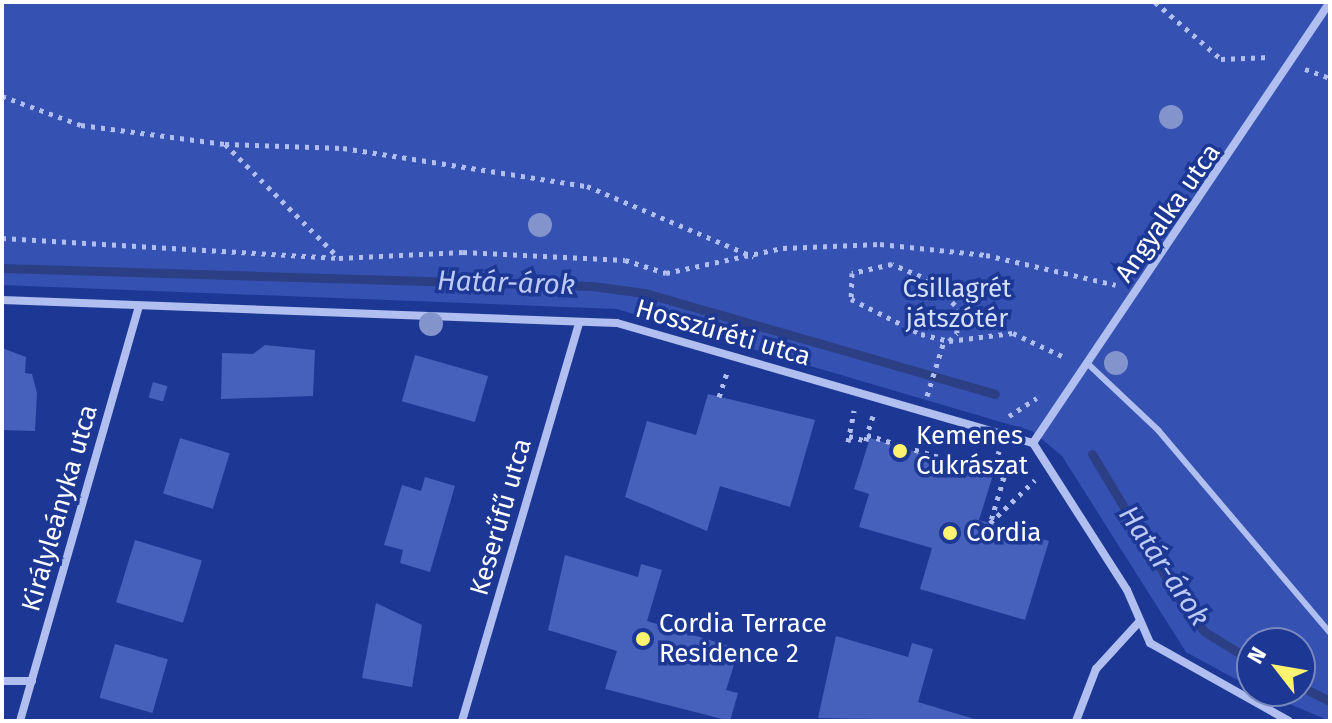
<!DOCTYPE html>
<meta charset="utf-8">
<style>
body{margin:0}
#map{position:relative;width:1332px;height:723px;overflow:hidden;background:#1d3894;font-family:"Fira Sans",sans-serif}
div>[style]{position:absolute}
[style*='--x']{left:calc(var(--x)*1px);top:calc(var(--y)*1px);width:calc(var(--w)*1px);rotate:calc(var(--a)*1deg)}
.green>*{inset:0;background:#3552b3}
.stream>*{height:9px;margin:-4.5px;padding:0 4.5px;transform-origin:4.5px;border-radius:4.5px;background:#2c3f85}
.building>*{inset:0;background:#4661bb;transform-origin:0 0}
.path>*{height:5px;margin-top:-2.5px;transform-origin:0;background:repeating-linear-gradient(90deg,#b0bfef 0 4px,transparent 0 10px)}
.lane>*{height:6px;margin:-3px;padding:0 3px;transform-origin:3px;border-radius:3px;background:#b0bfef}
.street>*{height:8px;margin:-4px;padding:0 4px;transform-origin:4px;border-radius:4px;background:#b0bfef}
.trees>*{width:24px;height:24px;margin:-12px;border-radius:50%;background:#8394cc}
.dots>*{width:22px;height:22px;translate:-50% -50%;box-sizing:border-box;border:4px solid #1d3894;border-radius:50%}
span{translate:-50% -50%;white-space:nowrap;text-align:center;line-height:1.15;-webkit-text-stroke:7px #1d3894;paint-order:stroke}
.street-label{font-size:26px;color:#fff}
.park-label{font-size:26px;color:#d6dffa}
.poi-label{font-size:26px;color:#fff}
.left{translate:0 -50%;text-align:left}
.water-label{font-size:28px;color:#bccaf5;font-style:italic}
.frame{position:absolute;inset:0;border:4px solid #fff;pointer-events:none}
.north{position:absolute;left:1236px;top:627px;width:80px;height:80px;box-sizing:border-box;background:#1d3894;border:2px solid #7788bf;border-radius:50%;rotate:301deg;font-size:22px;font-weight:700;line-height:32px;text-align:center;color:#fff}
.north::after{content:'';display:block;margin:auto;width:28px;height:36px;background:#fef36f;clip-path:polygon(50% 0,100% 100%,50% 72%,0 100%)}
</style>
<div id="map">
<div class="green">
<i style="clip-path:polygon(2px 2px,1330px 2px,1330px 721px,1259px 691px,1300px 691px,1300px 643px,1252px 643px,1252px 688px,1186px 652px,1062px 456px,1032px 431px,617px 309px,2px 285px)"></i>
</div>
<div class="stream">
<i style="--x:2;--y:268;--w:590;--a:1.75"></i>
<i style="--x:592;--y:286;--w:53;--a:7.5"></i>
<i style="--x:645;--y:293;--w:364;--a:16.1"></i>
<i style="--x:1092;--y:454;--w:181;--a:59"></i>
<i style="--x:1185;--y:609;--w:30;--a:49"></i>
<i style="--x:1205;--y:632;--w:55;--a:31.7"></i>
<i style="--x:1300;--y:686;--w:34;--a:27"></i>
</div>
<div class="building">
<i style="clip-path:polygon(265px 345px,315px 350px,313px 396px,221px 399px,222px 353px,253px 354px)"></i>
<i style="clip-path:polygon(2px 348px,26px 357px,25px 373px,32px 374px,37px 393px,35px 431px,2px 430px)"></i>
<i style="left:415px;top:355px;width:76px;height:48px;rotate:16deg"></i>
<i style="left:153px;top:382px;width:15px;height:16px;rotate:16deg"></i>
<i style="clip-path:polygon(708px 394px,815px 420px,790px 507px,720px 486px,707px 531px,625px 497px,647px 421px,696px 435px)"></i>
<i style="left:180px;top:438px;width:52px;height:58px;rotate:17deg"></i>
<i style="clip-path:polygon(870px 438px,993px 475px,979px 520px,1049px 541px,1025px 620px,920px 589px,932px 548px,859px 527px,869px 494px,854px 489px)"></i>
<i style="clip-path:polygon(425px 477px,455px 486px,430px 572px,400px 563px,403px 550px,384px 545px,402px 485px,421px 491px)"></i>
<i style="left:135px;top:540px;width:70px;height:65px;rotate:17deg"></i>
<i style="clip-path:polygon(565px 555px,638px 577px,641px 564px,662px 570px,647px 621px,739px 649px,726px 690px,738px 693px,730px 721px,605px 689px,617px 651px,548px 630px)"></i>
<i style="clip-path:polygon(376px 603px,422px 625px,412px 687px,362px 678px)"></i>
<i style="clip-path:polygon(836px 636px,908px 657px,912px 643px,933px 649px,918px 702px,981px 721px,818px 718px)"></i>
<i style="left:115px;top:644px;width:55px;height:56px;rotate:16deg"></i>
</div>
<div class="path">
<i style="--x:1155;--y:2;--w:87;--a:40.8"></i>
<i style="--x:1221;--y:59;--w:49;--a:-2.3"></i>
<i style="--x:1305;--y:69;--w:27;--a:20"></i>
<i style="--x:2;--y:96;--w:84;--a:20.2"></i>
<i style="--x:81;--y:125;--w:145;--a:7.5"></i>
<i style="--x:225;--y:144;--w:118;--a:1.9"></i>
<i style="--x:343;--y:148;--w:247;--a:8.9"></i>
<i style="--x:587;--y:186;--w:181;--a:23"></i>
<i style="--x:225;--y:144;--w:160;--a:45"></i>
<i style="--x:2;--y:238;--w:338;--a:3.4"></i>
<i style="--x:339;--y:258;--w:124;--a:-2.8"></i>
<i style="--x:463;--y:252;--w:162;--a:2.8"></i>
<i style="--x:625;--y:260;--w:43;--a:17.6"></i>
<i style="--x:666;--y:273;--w:120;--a:-12.1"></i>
<i style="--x:783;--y:248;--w:97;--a:-2.4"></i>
<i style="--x:880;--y:244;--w:107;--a:5.9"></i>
<i style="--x:986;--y:255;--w:133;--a:13"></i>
<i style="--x:949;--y:341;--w:11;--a:-45"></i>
<i style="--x:957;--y:333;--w:28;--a:-94"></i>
<i style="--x:955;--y:305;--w:35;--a:-135"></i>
<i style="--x:930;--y:280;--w:41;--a:-157.2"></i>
<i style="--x:892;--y:264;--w:41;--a:167.3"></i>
<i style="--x:852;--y:273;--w:26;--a:92"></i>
<i style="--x:851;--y:299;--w:78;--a:26.6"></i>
<i style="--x:921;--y:334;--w:29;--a:14"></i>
<i style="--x:949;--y:341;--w:64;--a:-7.1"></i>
<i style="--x:1013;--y:333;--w:56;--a:25.2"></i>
<i style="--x:927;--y:396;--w:58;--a:-72.8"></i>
<i style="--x:719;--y:397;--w:25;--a:-72"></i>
<i style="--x:873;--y:416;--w:20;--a:108"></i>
<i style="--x:867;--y:435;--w:143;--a:17"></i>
<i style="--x:1004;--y:477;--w:49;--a:106.6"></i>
<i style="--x:1009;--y:416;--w:33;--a:-33"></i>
<i style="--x:849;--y:436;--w:18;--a:16"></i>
<i style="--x:866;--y:441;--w:6;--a:-81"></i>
<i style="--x:848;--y:442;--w:32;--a:-79"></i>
<i style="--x:992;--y:473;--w:23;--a:-72"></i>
<i style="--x:990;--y:523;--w:62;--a:-43.7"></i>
</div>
<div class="lane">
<i style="--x:1087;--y:363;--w:98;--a:43.3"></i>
<i style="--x:1158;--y:430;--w:266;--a:49.7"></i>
</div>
<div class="street">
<i style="--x:2;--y:300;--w:615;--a:2.14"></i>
<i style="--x:617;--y:323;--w:433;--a:16.1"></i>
<i style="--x:1033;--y:443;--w:174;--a:57.4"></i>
<i style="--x:1127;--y:590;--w:58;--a:66.5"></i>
<i style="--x:1150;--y:643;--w:159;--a:29.3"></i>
<i style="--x:1033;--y:443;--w:532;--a:-56.04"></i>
<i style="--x:2;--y:681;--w:30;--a:0"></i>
<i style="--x:20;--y:721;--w:432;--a:-74"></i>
<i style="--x:462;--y:721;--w:415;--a:-73.6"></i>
<i style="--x:1076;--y:721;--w:56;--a:-69"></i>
<i style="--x:1096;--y:669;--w:64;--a:-47.5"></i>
</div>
<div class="trees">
<i style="left:1171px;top:117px"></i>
<i style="left:540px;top:225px"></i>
<i style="left:431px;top:324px"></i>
<i style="left:1116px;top:363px"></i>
</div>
<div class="dots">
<i style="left:900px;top:451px;background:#fef36f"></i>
<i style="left:950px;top:533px;background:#fef36f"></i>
<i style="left:643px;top:639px;background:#fef36f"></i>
</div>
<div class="street-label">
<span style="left:1168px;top:213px;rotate:-55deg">Angyalka utca</span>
<span style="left:723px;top:333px;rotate:16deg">Hosszúréti utca</span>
<span style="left:60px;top:508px;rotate:-74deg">Királyleányka utca</span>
<span style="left:501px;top:517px;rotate:-74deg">Keserűfű utca</span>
</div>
<div class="park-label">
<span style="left:957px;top:304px">Csillagrét<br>játszótér</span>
</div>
<div class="poi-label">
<span class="left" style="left:916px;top:451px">Kemenes<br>Cukrászat</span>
<span class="left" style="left:966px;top:533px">Cordia</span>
<span class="left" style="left:659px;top:639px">Cordia Terrace<br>Residence 2</span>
</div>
<div class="water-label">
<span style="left:506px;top:283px;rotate:2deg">Határ-árok</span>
<span style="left:1164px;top:566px;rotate:56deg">Határ-árok</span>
</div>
<div class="frame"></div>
<div class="north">N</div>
</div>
